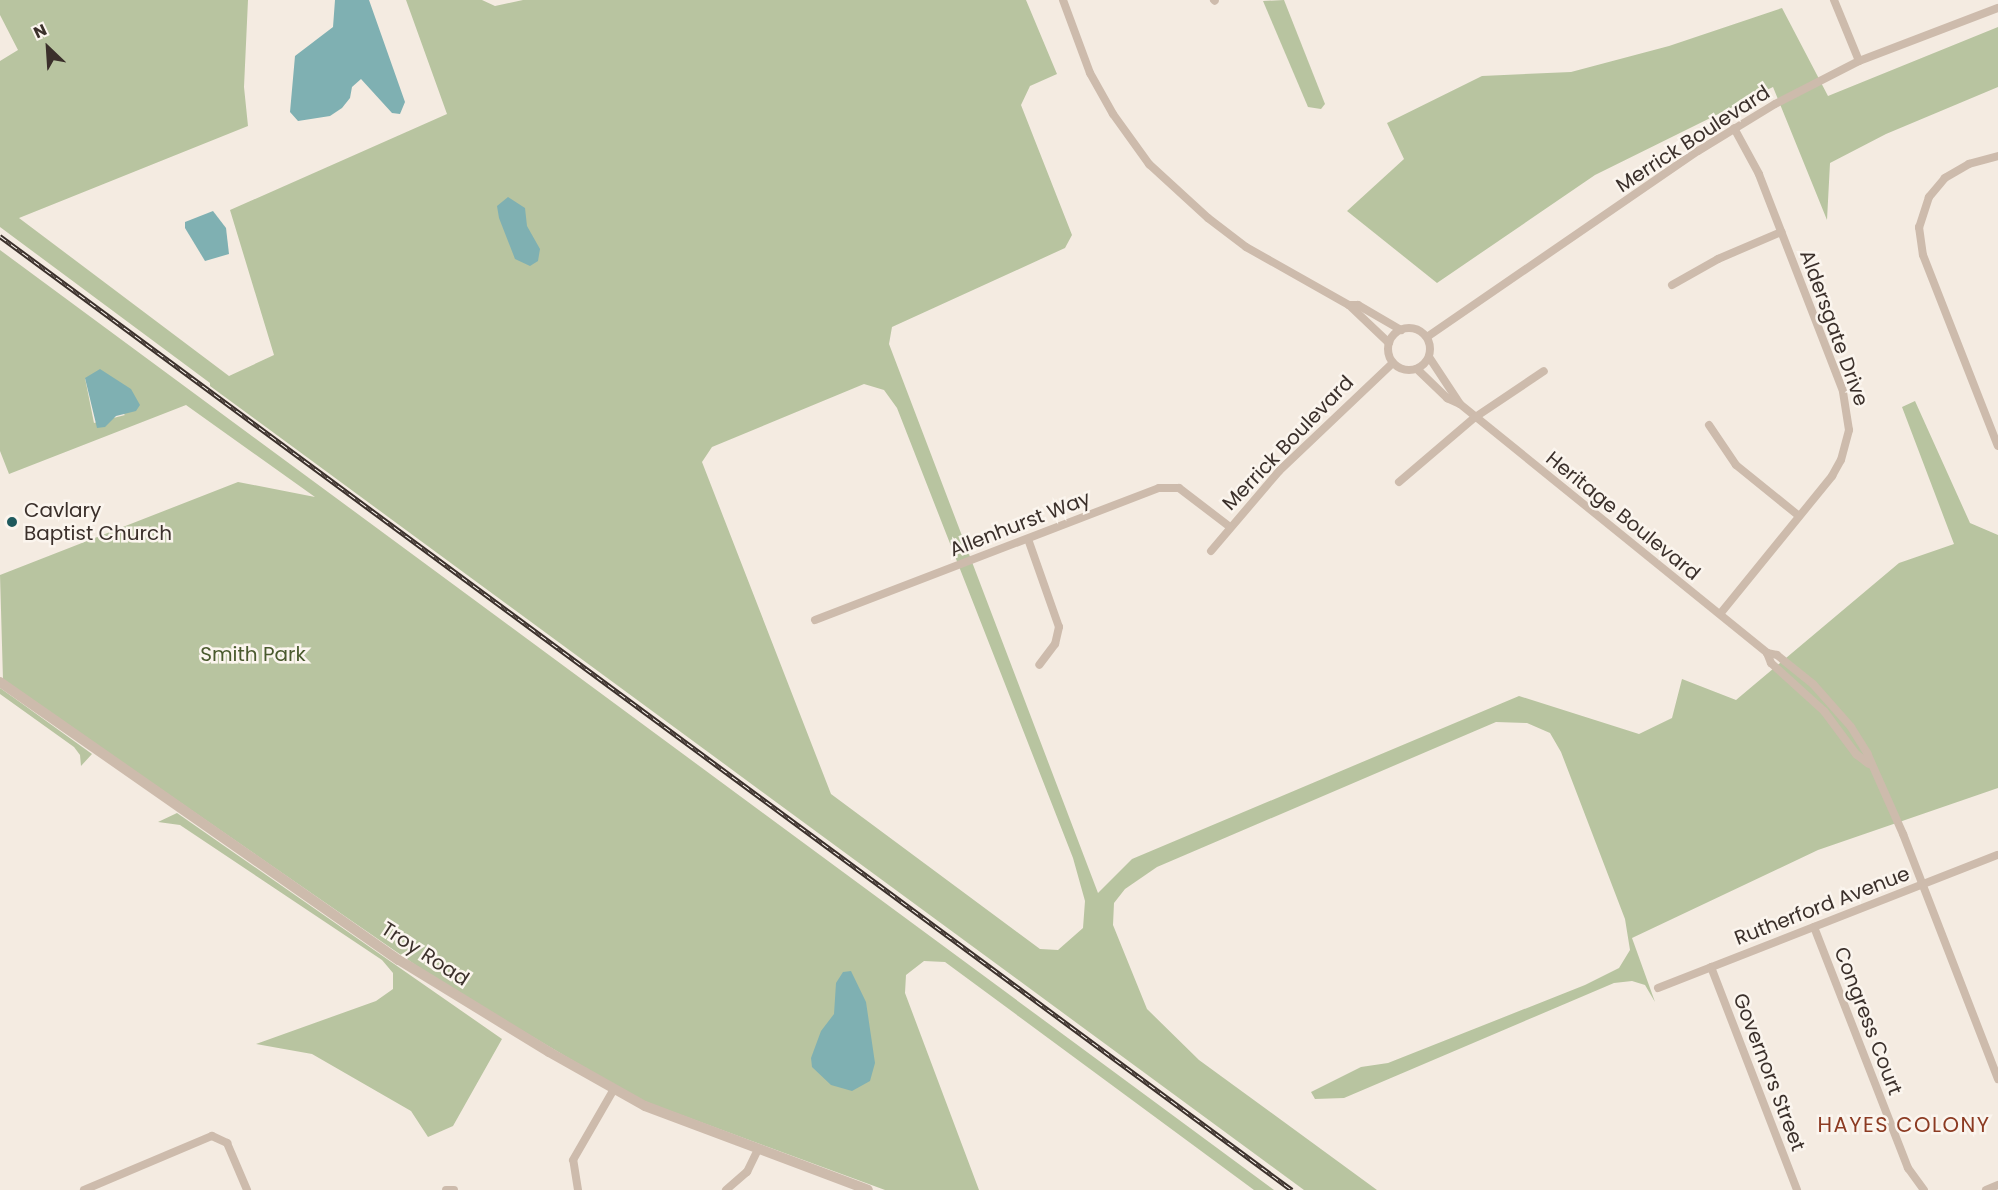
<!DOCTYPE html>
<style>
body{margin:0}
#map{position:relative;width:1998px;height:1190px;overflow:hidden;background:#f4ebe1;font-family:Poppins,sans-serif}
div>[style]{position:absolute}
[style*='--x']{left:calc(var(--x)*1px);top:calc(var(--y)*1px);width:calc(var(--w)*1px);rotate:calc(var(--a)*1deg)}
.green>*{inset:0;background:#b8c4a0}
.water>*{inset:0;background:#7fb0b2}
.minor>*{height:8px;margin:-4px;padding:0 4px;transform-origin:4px;border-radius:4px;background:#cdbbac}
.minor>.ring{margin:-4px;padding:0;box-sizing:content-box;background:none;border:8px solid #cdbbac;border-radius:50%}
.tertiary>*{height:10px;margin:-5px;padding:0 5px;transform-origin:5px;border-radius:5px;background:#cdbbac}
.rail>*{height:4.5px;margin-top:-2.25px;transform-origin:0;background:repeating-linear-gradient(90deg,#fbf5ee 0 7px,#3b302b 0 14px);box-sizing:border-box;border-block:2px solid #3b302b}
.dots>*{width:16px;height:16px;translate:-50% -50%;box-sizing:border-box;border:3px solid #fbf5ee;border-radius:50%}
span{translate:-50% -50%;white-space:nowrap;text-align:center;line-height:1.15;-webkit-text-stroke:5px #fbf5ee;paint-order:stroke}
.street-label{font-size:20px;color:#3b302b}
.poi-label{font-size:20px;color:#3b302b}
.left{translate:0 -50%;text-align:left}
.park-label{font-size:20px;color:#4a5a2e}
.neighbourhood-label{font-size:21px;color:#8c3b22;letter-spacing:1.5px}
.north{position:absolute;left:18px;top:18px;width:60px;height:60px;-webkit-text-stroke:4px #fbf5ee;paint-order:stroke;rotate:335deg;font-size:16px;font-weight:700;line-height:24px;text-align:center;color:#3b302b}
.north::after{content:'';display:block;margin:auto;width:21px;height:27px;background:#3b302b;clip-path:polygon(50% 0,100% 100%,50% 72%,0 100%)}
</style>
<div id="map">
<div class="green">
<i style="clip-path:polygon(evenodd,0 0,248px 0,244px 87px,248px 126px,19px 218px,229px 376px,274px 355px,230px 210px,447px 114px,406px 0,482px 0,495px 6px,523px 0,1026px 0,1057px 74px,1030px 86px,1021px 105px,1072px 235px,1065px 248px,892px 327px,889px 344px,1098px 893px,1132px 859px,1519px 696px,1639px 734px,1672px 718px,1682px 679px,1736px 700px,1899px 563px,1954px 544px,1902px 407px,1915px 401px,1970px 523px,1998px 535px,1998px 788px,1818px 850px,1632px 938px,1655px 1002px,1645px 985px,1632px 981px,1614px 983px,1344px 1098px,1315px 1099px,1311px 1092px,1361px 1067px,1388px 1063px,1585px 985px,1619px 968px,1630px 950px,1625px 919px,1561px 752px,1550px 733px,1527px 723px,1496px 722px,1157px 867px,1125px 889px,1114px 903px,1113px 925px,1147px 1009px,1199px 1060px,1377px 1190px,1304px 1190px,210px 386px,210px 383px,0 227px,0 61px,18px 50px,0 15px,0 0,864px 384px,884px 390px,897px 408px,1073px 858px,1085px 901px,1083px 928px,1058px 950px,1040px 949px,831px 794px,702px 462px,712px 447px,864px 384px)"></i>
<i style="clip-path:polygon(1284px 0,1325px 104px,1321px 109px,1308px 107px,1263px 1px)"></i>
<i style="clip-path:polygon(1782px 8px,1828px 96px,1998px 27px,1998px 87px,1886px 134px,1830px 163px,1827px 220px,1773px 87px,1595px 175px,1437px 283px,1347px 211px,1404px 159px,1387px 123px,1482px 76px,1571px 72px,1669px 46px)"></i>
<i style="clip-path:polygon(evenodd,0 250px,1274px 1190px,1254px 1190px,945px 962px,924px 961px,906px 975px,905px 993px,979px 1190px,885px 1190px,638px 1099px,443px 984px,3px 680px,0 575px,238px 482px,315px 497px,186px 405px,9px 474px,0 451px,0 250px,85px 378px,125px 415px,94px 423px,85px 378px)"></i>
<i style="clip-path:polygon(0 688px,17px 700px,92px 754px,81px 766px,80px 755px,74px 747px,0 694px)"></i>
<i style="clip-path:polygon(177px 813px,502px 1039px,453px 1126px,428px 1137px,411px 1111px,312px 1054px,256px 1044px,376px 1001px,393px 989px,393px 973px,382px 960px,180px 825px,158px 822px)"></i>
</div>
<div class="water">
<i style="clip-path:polygon(335px 0,369px 0,405px 102px,400px 114px,392px 113px,361px 79px,352px 87px,350px 98px,342px 108px,330px 116px,298px 121px,290px 112px,295px 56px,333px 27px)"></i>
<i style="clip-path:polygon(508px 197px,525px 208px,527px 226px,540px 249px,538px 261px,530px 266px,515px 259px,499px 218px,497px 206px)"></i>
<i style="clip-path:polygon(213px 211px,226px 228px,229px 254px,205px 261px,185px 228px,185px 222px)"></i>
<i style="clip-path:polygon(100px 369px,131px 389px,140px 405px,136px 411px,116px 416px,105px 427px,97px 428px,85px 378px)"></i>
<i style="clip-path:polygon(851px 971px,866px 1002px,875px 1063px,870px 1081px,852px 1091px,831px 1085px,812px 1067px,811px 1058px,821px 1031px,834px 1014px,836px 983px,843px 972px)"></i>
</div>
<div class="minor">
<i style="--x:1063;--y:0;--w:78;--a:69.7"></i>
<i style="--x:1090;--y:73;--w:47;--a:60.7"></i>
<i style="--x:1113;--y:114;--w:62;--a:54.2"></i>
<i style="--x:1149;--y:164;--w:80;--a:42.5"></i>
<i style="--x:1208;--y:218;--w:48;--a:37.3"></i>
<i style="--x:1246;--y:247;--w:118;--a:29.4"></i>
<i style="--x:1214;--y:0;--w:1;--a:45"></i>
<i style="--x:1834;--y:0;--w:66;--a:67.7"></i>
<i style="--x:1998;--y:156;--w:30;--a:165"></i>
<i style="--x:1969;--y:164;--w:28;--a:150"></i>
<i style="--x:1945;--y:178;--w:25;--a:130"></i>
<i style="--x:1929;--y:197;--w:32;--a:108"></i>
<i style="--x:1919;--y:227;--w:28;--a:82"></i>
<i style="--x:1923;--y:255;--w:205;--a:68.6"></i>
<i style="--x:1672;--y:285;--w:53;--a:-29.5"></i>
<i style="--x:1718;--y:259;--w:69;--a:-23.2"></i>
<i class="ring" style="left:1388px;top:328px;width:34px;height:34px"></i>
<i style="--x:1427;--y:337;--w:329;--a:-34.5"></i>
<i style="--x:1698;--y:151;--w:90;--a:-31.4"></i>
<i style="--x:1775;--y:104;--w:94;--a:-27.1"></i>
<i style="--x:1859;--y:61;--w:149;--a:-20.9"></i>
<i style="--x:1389;--y:343;--w:55;--a:-136.5"></i>
<i style="--x:1349;--y:305;--w:9;--a:0"></i>
<i style="--x:1358;--y:305;--w:50;--a:30.2"></i>
<i style="--x:1429;--y:357;--w:56;--a:56.6"></i>
<i style="--x:1417;--y:369;--w:42;--a:44"></i>
<i style="--x:1447;--y:398;--w:14;--a:25"></i>
<i style="--x:1460;--y:404;--w:395;--a:39"></i>
<i style="--x:1767;--y:653;--w:11;--a:68"></i>
<i style="--x:1771;--y:663;--w:72;--a:42.2"></i>
<i style="--x:1824;--y:711;--w:54;--a:53.3"></i>
<i style="--x:1856;--y:754;--w:16;--a:38"></i>
<i style="--x:1709;--y:425;--w:48;--a:56"></i>
<i style="--x:1736;--y:465;--w:81;--a:39"></i>
<i style="--x:1399;--y:482;--w:99;--a:-40.5"></i>
<i style="--x:1474;--y:418;--w:84;--a:-33.9"></i>
<i style="--x:1028;--y:539;--w:93;--a:70.6"></i>
<i style="--x:1059;--y:627;--w:17;--a:103"></i>
<i style="--x:1055;--y:644;--w:26;--a:127"></i>
<i style="--x:1211;--y:551;--w:105;--a:-49.6"></i>
<i style="--x:1279;--y:471;--w:157;--a:-43.5"></i>
<i style="--x:1720;--y:614;--w:178;--a:-50.9"></i>
<i style="--x:1832;--y:476;--w:18;--a:-61"></i>
<i style="--x:1841;--y:460;--w:31;--a:-75"></i>
<i style="--x:1849;--y:430;--w:39;--a:-99"></i>
<i style="--x:1843;--y:391;--w:233;--a:-111.2"></i>
<i style="--x:1759;--y:174;--w:52;--a:-118.5"></i>
<i style="--x:815;--y:620;--w:368;--a:-21"></i>
<i style="--x:1159;--y:488;--w:20;--a:0"></i>
<i style="--x:1179;--y:488;--w:64;--a:37.4"></i>
<i style="--x:1767;--y:653;--w:10;--a:11"></i>
<i style="--x:1777;--y:655;--w:46;--a:38.9"></i>
<i style="--x:1813;--y:684;--w:57;--a:48.5"></i>
<i style="--x:1851;--y:727;--w:31;--a:58"></i>
<i style="--x:1867;--y:753;--w:89;--a:66"></i>
<i style="--x:1903;--y:834;--w:263;--a:68.8"></i>
<i style="--x:1814;--y:927;--w:259;--a:68.7"></i>
<i style="--x:1908;--y:1168;--w:27;--a:54"></i>
<i style="--x:1711;--y:967;--w:239;--a:68.9"></i>
<i style="--x:1658;--y:988;--w:365;--a:-21.4"></i>
<i style="--x:84;--y:1190;--w:139;--a:-22.9"></i>
<i style="--x:212;--y:1136;--w:17;--a:25"></i>
<i style="--x:227;--y:1143;--w:51;--a:66.9"></i>
<i style="--x:446;--y:1190;--w:8;--a:0"></i>
<i style="--x:578;--y:1190;--w:30;--a:-99"></i>
<i style="--x:573;--y:1160;--w:82;--a:-60"></i>
<i style="--x:726;--y:1190;--w:28;--a:-41"></i>
<i style="--x:747;--y:1172;--w:25;--a:-64"></i>
<i style="--x:1986;--y:1190;--w:13;--a:-23"></i>
</div>
<div class="tertiary">
<i style="--x:0;--y:682;--w:486;--a:34.9"></i>
<i style="--x:399;--y:960;--w:176;--a:31.5"></i>
<i style="--x:549;--y:1052;--w:110;--a:29.4"></i>
<i style="--x:645;--y:1106;--w:238;--a:20.6"></i>
</div>
<div class="rail">
<i style="--x:0;--y:236;--w:1606;--a:36.44"></i>
</div>
<div class="dots">
<i style="left:12px;top:522px;background:#1f5a5e"></i>
</div>
<div class="street-label">
<span style="left:1693px;top:139px;rotate:-33deg">Merrick Boulevard</span>
<span style="left:1834px;top:328px;rotate:70deg">Aldersgate Drive</span>
<span style="left:1288px;top:443px;rotate:-46deg">Merrick Boulevard</span>
<span style="left:1623px;top:516px;rotate:39deg">Heritage Boulevard</span>
<span style="left:1020px;top:524px;rotate:-21deg">Allenhurst Way</span>
<span style="left:1822px;top:906px;rotate:-21deg">Rutherford Avenue</span>
<span style="left:425px;top:954px;rotate:33deg">Troy Road</span>
<span style="left:1868px;top:1021px;rotate:69deg">Congress Court</span>
<span style="left:1769px;top:1072px;rotate:69deg">Governors Street</span>
</div>
<div class="poi-label">
<span class="left" style="left:24px;top:522px">Cavlary<br>Baptist Church</span>
</div>
<div class="park-label">
<span style="left:253px;top:654px">Smith Park</span>
</div>
<div class="neighbourhood-label">
<span style="left:1904px;top:1125px">HAYES COLONY</span>
</div>
<div class="north">N</div>
</div>
